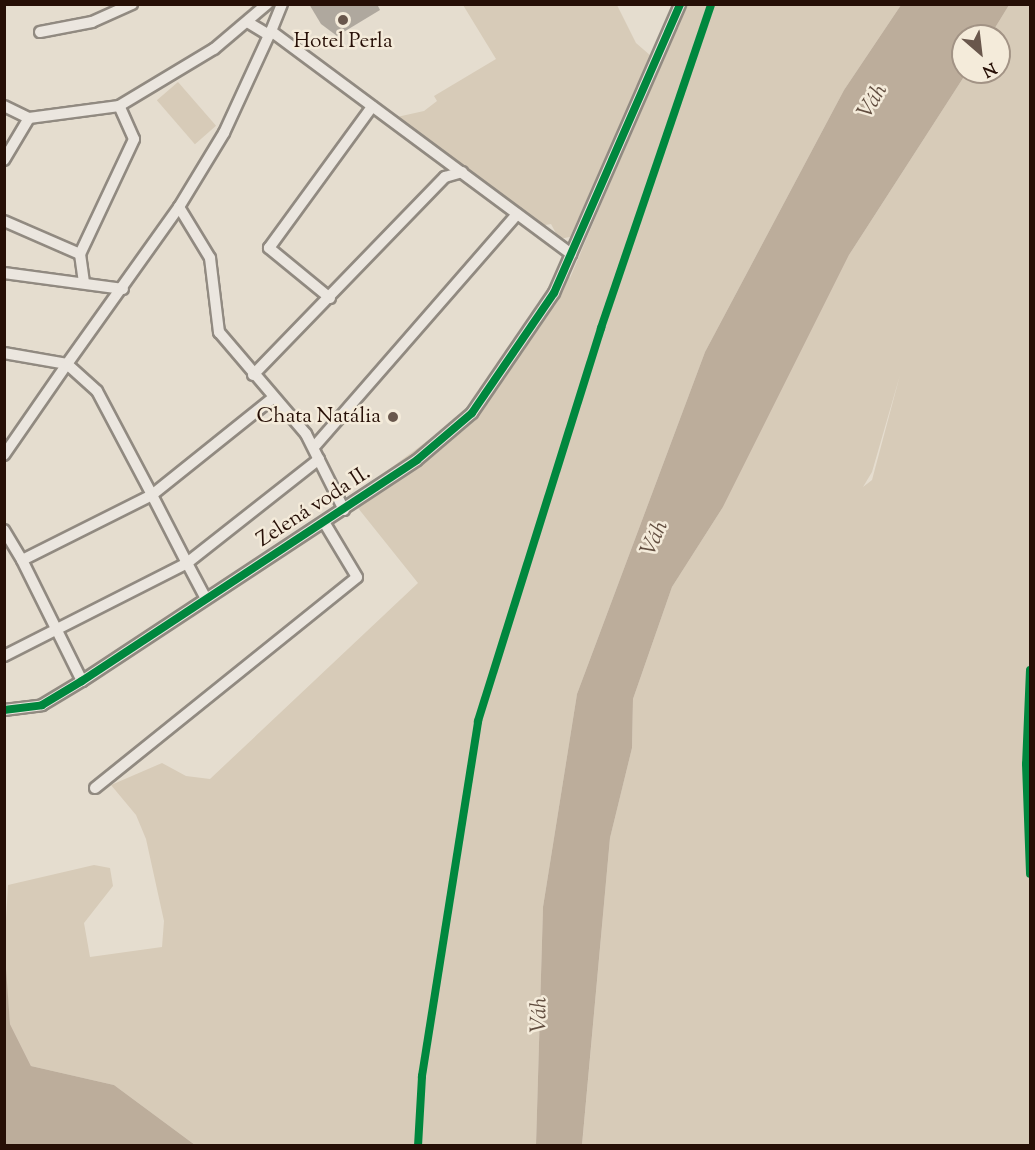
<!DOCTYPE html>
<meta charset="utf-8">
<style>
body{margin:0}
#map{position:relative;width:1035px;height:1150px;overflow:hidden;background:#e5ddcf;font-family:"Sorts Mill Goudy",serif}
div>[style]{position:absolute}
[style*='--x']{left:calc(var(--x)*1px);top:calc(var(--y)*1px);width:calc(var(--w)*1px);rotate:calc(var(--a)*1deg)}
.green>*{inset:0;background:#d7cbb8;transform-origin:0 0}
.water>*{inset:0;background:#bcad9b}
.building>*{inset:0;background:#afa89e}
.roads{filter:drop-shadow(2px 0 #918a81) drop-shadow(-2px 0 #918a81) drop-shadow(0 2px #918a81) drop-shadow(0 -2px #918a81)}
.street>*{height:10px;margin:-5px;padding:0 5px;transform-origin:5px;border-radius:5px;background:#ebe6df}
.cycleway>*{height:8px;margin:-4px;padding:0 4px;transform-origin:4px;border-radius:4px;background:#00873e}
.dots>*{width:16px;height:16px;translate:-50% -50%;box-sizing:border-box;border:3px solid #f4ebda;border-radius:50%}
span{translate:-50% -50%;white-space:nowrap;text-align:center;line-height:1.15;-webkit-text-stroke:5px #f4ebda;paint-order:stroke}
.poi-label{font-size:21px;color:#260f06}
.right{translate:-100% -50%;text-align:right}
.street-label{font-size:21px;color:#260f06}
.water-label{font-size:22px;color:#614d3f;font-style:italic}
.frame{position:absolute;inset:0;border:6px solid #260f06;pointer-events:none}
.north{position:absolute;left:951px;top:24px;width:60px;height:60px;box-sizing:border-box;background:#f4ebda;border:2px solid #a29385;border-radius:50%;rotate:152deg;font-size:16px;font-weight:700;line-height:24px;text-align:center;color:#260f06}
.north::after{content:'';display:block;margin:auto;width:21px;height:27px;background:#69574c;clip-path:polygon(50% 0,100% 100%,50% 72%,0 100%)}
</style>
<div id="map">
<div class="green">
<i style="clip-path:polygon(463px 5px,617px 5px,636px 43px,651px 56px,570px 237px,559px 239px,551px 224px,540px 226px,397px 117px,424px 111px,437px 101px,434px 96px,496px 59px)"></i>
<i style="clip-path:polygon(685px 5px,901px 5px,844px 90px,705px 352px,577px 694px,543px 907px,536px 1145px,195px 1145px,114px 1085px,31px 1066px,10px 1024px,4px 955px,8px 885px,94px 865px,110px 868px,113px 886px,84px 923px,90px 957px,162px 947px,164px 921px,146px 839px,136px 815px,111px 785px,162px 763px,186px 776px,210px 779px,418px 583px,350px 498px,472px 408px,521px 337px,566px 255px,570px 278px)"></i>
<i style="clip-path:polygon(evenodd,1009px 5px,1030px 5px,1030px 1145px,582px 1146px,610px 838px,632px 748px,633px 699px,672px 587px,723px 507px,849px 255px,967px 72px,999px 72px,999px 36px,990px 36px,1009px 5px,900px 375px,872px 480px,863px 487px,872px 472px,900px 375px)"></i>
<i style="left:178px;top:82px;width:58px;height:28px;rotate:49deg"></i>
</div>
<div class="water">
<i style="clip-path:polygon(901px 5px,1009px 5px,990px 36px,963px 36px,967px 72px,849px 255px,723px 507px,672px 587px,633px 699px,632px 748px,610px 838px,582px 1145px,536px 1145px,543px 907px,577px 694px,705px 352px,844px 90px)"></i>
<i style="clip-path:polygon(5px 955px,10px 1024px,31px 1066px,114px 1085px,195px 1145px,5px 1145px)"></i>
</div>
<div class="building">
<i style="clip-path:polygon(309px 4px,377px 4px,380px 10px,337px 36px,321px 24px)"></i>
</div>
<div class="roads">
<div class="street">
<i style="--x:282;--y:4;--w:29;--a:112"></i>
<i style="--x:271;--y:31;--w:374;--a:36.6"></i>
<i style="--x:249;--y:23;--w:23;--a:31"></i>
<i style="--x:40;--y:32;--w:53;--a:-10.9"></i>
<i style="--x:92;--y:22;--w:44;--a:-24.2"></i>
<i style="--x:4;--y:106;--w:28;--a:26"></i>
<i style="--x:29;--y:118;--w:91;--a:-7.6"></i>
<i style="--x:119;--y:106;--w:111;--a:-31"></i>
<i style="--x:214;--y:49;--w:70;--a:-40.3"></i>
<i style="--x:4;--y:160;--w:49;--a:-59.2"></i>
<i style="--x:179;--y:207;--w:60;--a:58.7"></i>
<i style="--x:210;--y:258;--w:75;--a:83.1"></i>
<i style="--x:219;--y:332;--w:134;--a:49.5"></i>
<i style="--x:306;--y:434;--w:85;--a:63.4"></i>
<i style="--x:4;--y:221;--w:83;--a:23.5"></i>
<i style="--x:80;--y:254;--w:27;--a:82"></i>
<i style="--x:80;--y:254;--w:127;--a:-64.8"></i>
<i style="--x:134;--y:139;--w:36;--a:-114"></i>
<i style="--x:4;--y:273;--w:120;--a:7.7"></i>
<i style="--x:330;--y:298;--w:79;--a:-140.7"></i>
<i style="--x:269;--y:248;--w:175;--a:-53.9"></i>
<i style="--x:4;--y:353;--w:64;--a:9.9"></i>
<i style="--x:67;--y:364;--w:193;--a:-54.5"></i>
<i style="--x:179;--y:207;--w:87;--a:-58.7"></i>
<i style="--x:224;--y:133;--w:112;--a:-65.3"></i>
<i style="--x:253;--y:375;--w:276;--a:-45.9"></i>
<i style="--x:445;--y:177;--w:18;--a:-16"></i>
<i style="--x:273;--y:398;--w:155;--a:141.3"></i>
<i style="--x:152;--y:495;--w:76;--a:62.8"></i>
<i style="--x:187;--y:563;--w:168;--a:-38.2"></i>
<i style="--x:314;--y:447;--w:309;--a:-48.9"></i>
<i style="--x:4;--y:455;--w:111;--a:-55.3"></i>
<i style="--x:67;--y:364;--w:40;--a:42"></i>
<i style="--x:97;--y:391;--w:118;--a:62.1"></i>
<i style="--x:152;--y:495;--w:145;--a:153.4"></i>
<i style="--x:22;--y:560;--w:35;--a:-121"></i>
<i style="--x:22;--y:560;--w:135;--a:63.6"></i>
<i style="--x:4;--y:656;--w:205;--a:-26.9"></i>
<i style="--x:187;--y:563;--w:40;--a:62"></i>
<i style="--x:4;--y:710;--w:38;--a:-7"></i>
<i style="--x:42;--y:705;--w:47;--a:-31"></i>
<i style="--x:82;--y:681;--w:401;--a:-33.4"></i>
<i style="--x:417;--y:460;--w:72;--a:-40.5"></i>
<i style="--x:472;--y:413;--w:145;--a:-55.7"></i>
<i style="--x:554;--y:293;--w:315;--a:-66.4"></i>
<i style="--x:95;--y:788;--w:336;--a:-38.8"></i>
<i style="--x:357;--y:577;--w:64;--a:-121"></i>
</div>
</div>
<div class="cycleway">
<i style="--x:1030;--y:670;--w:94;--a:92.4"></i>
<i style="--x:1026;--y:764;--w:110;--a:87.9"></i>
<i style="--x:4;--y:710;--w:38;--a:-7"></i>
<i style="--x:42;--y:705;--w:47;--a:-31"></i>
<i style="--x:82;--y:681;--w:401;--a:-33.4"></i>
<i style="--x:417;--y:460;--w:72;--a:-40.5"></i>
<i style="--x:472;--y:413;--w:145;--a:-55.7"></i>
<i style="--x:554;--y:293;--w:315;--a:-66.4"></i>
<i style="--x:418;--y:1146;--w:70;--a:-86.7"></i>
<i style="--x:422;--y:1076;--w:359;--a:-81"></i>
<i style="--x:478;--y:721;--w:412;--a:-72.6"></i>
<i style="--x:601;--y:328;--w:342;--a:-71.2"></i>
</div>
<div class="dots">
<i style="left:343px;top:20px;background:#69574c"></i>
<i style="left:393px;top:417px;background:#69574c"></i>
</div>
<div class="poi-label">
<span style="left:343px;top:42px">Hotel Perla</span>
<span class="right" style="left:381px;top:417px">Chata Natália</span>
</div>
<div class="street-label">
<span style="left:314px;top:507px;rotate:-33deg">Zelená voda II.</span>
</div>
<div class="water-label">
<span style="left:874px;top:102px;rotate:-58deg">Váh</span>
<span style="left:656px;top:539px;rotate:-65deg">Váh</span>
<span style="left:541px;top:1015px;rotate:-89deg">Váh</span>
</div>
<div class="frame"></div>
<div class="north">N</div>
</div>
